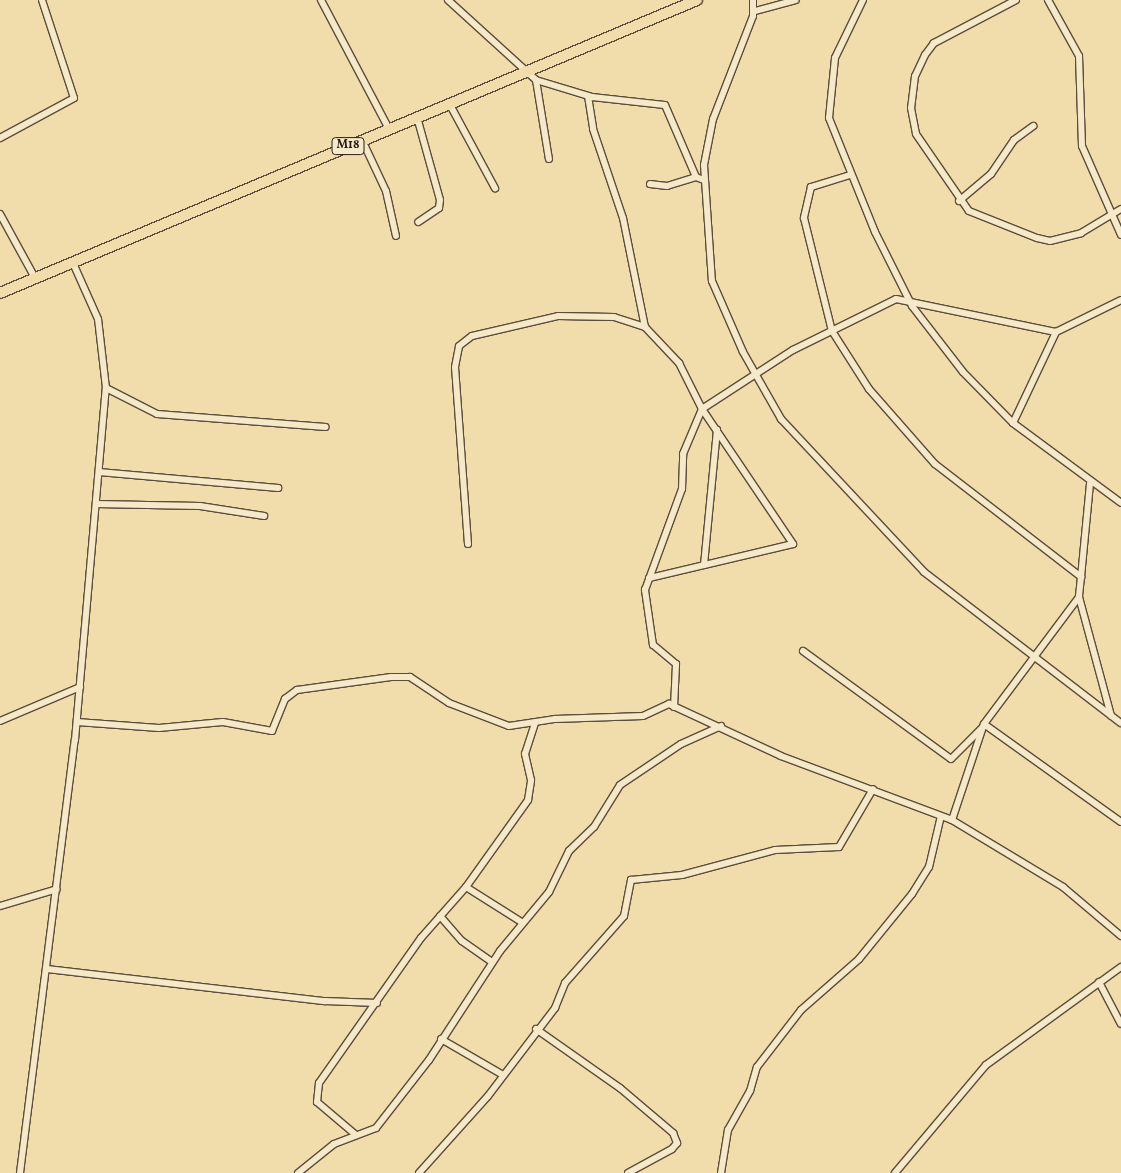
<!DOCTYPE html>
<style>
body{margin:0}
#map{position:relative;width:1121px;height:1173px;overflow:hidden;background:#f1ddac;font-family:Vollkorn,serif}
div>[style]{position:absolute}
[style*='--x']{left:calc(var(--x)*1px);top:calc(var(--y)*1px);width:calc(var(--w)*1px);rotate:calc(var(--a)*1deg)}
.roads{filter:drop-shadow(1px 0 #5c4c3a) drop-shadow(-1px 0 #5c4c3a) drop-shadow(0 1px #5c4c3a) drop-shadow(0 -1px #5c4c3a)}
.street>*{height:6px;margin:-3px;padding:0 3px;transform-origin:3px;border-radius:3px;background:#f6e9c9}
.primary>*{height:10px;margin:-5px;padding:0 5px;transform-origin:5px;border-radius:5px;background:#f1ddac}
span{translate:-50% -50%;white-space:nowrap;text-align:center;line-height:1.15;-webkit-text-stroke:5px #f6e9c9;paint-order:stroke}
.shield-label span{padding:1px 4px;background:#f6e9c9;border:1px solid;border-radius:4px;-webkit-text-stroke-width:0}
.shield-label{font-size:12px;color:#2a1b14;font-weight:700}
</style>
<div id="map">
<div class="roads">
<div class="street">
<i style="--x:321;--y:0;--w:146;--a:62.2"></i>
<i style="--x:448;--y:0;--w:119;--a:42.3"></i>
<i style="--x:536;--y:80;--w:59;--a:16.9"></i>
<i style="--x:592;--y:97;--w:73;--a:6.3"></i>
<i style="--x:665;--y:105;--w:78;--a:66.7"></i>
<i style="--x:696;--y:177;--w:9;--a:21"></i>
<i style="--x:753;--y:0;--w:16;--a:90"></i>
<i style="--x:753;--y:16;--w:110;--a:111.2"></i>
<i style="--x:713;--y:119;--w:47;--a:101.1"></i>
<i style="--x:704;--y:165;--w:116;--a:86.1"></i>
<i style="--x:712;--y:281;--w:77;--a:66.4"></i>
<i style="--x:743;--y:352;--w:77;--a:60.4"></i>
<i style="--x:781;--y:419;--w:209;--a:46.9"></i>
<i style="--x:924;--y:572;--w:248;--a:37.5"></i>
<i style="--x:863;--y:0;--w:64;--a:115.8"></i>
<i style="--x:835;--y:58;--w:60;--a:95.7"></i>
<i style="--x:829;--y:118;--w:123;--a:68"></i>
<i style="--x:875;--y:232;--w:83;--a:63.4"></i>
<i style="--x:912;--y:306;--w:83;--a:52.3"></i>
<i style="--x:963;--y:372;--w:71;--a:45.6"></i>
<i style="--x:1013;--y:423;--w:134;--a:36.5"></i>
<i style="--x:1016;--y:0;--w:93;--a:152.3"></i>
<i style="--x:934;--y:43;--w:15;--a:127"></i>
<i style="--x:925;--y:55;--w:23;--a:115"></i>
<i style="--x:915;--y:76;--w:32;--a:97"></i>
<i style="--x:911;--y:108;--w:26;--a:79"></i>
<i style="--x:916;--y:134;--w:93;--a:55.5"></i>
<i style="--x:969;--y:211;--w:73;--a:21.7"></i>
<i style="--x:1037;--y:238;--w:13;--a:13"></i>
<i style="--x:1050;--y:241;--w:32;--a:-14"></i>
<i style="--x:1081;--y:233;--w:47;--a:-31"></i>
<i style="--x:1048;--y:0;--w:64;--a:61"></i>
<i style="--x:1079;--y:56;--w:90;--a:88.1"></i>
<i style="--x:1082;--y:146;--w:97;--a:66.3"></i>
<i style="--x:755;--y:11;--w:42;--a:-15"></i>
<i style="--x:536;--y:80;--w:80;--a:80.7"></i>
<i style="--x:588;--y:96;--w:33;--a:81"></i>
<i style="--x:593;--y:129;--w:94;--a:71.4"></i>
<i style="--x:623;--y:218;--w:111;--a:78.6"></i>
<i style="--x:449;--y:103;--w:97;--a:61.6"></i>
<i style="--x:417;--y:117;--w:86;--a:74.5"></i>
<i style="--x:440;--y:200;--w:8;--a:97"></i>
<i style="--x:439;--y:208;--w:25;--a:146"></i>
<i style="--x:0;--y:138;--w:84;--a:-28.4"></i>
<i style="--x:74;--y:98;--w:103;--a:-108.1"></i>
<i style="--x:362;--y:140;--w:56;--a:64.8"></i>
<i style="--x:386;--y:191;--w:46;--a:77.5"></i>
<i style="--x:850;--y:175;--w:41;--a:162.9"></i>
<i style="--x:811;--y:187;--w:32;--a:103"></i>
<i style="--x:804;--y:218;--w:116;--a:76.1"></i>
<i style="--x:832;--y:331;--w:69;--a:57.5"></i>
<i style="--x:869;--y:389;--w:100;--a:48.7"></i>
<i style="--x:935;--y:464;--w:185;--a:37.7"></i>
<i style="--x:1081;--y:577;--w:94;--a:-84.5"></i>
<i style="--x:650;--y:184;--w:17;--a:7"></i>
<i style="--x:667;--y:186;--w:30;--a:-17"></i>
<i style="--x:959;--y:201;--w:42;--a:-40.2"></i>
<i style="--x:991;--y:174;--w:41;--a:-55.9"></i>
<i style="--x:1014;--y:140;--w:24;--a:-36"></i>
<i style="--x:0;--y:214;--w:73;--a:61.3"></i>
<i style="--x:106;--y:388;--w:57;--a:27"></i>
<i style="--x:157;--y:414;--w:169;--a:4.4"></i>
<i style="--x:1013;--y:423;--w:101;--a:-64.7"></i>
<i style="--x:99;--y:472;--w:180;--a:5.1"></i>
<i style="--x:96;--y:504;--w:104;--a:1.1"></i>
<i style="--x:200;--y:506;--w:65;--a:8.9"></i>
<i style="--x:468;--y:544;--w:177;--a:-94.2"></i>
<i style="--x:455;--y:367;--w:21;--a:-79"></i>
<i style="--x:459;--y:346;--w:16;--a:-38"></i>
<i style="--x:472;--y:336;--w:88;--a:-13.1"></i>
<i style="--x:558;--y:316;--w:56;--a:1"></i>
<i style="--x:614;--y:317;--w:33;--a:18"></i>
<i style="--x:645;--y:327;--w:50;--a:46.6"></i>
<i style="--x:679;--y:363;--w:51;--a:63.4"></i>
<i style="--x:702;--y:409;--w:163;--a:56"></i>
<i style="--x:793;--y:544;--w:148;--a:166.7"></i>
<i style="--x:704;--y:565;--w:136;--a:-84.5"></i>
<i style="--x:1081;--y:577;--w:20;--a:96"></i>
<i style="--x:1079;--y:597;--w:159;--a:126.8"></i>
<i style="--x:984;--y:724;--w:168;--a:35.6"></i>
<i style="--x:1079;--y:597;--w:123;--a:74.9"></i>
<i style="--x:803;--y:651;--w:183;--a:36.1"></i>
<i style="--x:951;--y:759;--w:45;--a:-45"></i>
<i style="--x:674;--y:707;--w:43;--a:-87.3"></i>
<i style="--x:676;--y:664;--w:30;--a:-140"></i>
<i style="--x:653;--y:645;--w:56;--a:-98.3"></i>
<i style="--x:645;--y:590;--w:108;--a:-69.9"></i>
<i style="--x:682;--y:489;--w:35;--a:-88"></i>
<i style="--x:683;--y:454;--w:49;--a:-67.1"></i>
<i style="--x:702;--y:409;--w:108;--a:-33"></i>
<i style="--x:793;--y:350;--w:115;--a:-26.3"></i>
<i style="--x:896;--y:299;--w:163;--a:11.7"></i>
<i style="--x:1056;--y:332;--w:72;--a:-26.2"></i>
<i style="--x:0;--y:721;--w:87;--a:-23"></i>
<i style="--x:77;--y:722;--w:82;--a:4.2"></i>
<i style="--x:159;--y:728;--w:64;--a:-5.4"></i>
<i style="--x:223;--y:722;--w:50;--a:10.4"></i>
<i style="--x:272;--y:731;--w:35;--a:-68"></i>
<i style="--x:285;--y:699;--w:15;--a:-37"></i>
<i style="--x:297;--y:690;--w:95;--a:-7.9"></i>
<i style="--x:391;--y:677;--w:19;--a:0"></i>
<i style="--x:410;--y:677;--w:47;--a:33.7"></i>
<i style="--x:449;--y:703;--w:64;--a:21"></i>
<i style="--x:509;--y:726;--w:47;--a:-8.7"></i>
<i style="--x:555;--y:719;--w:88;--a:-2"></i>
<i style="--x:643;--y:716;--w:29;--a:-25"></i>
<i style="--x:669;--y:704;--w:123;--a:24.9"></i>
<i style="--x:781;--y:756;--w:183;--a:20.5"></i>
<i style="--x:952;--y:820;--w:130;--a:31.1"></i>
<i style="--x:1063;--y:887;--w:76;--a:40.2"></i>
<i style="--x:952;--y:820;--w:98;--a:-71.6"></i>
<i style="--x:466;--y:887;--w:67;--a:32.3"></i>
<i style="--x:0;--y:906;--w:59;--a:-16.6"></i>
<i style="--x:440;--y:916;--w:33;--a:49"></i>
<i style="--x:462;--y:941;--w:37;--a:35"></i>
<i style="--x:47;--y:969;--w:280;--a:6.6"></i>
<i style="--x:325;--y:1001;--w:52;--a:2.2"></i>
<i style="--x:1099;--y:982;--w:47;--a:62.4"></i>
<i style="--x:536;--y:1029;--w:103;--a:35.1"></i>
<i style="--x:620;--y:1088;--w:70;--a:40.3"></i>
<i style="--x:673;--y:1133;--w:11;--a:68"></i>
<i style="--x:677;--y:1143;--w:8;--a:130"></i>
<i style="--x:672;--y:1149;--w:50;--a:151.4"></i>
<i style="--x:441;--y:1039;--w:72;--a:30.1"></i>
<i style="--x:356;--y:1135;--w:51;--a:-139.8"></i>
<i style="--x:317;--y:1102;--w:19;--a:-84"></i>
<i style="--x:319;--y:1083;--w:177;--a:-54.9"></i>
<i style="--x:421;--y:938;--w:68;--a:-48.6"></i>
<i style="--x:466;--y:887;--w:107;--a:-54.5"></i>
<i style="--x:528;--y:800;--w:20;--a:-81"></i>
<i style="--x:531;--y:780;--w:27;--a:-103"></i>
<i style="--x:525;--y:754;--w:33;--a:-72"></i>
<i style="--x:20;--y:1173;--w:436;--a:-82.8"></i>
<i style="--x:75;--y:740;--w:353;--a:-85"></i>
<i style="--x:106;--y:388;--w:69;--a:-96.6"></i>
<i style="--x:98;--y:319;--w:61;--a:-114.1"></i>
<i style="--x:298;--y:1173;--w:46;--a:-38.9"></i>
<i style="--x:334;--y:1144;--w:45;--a:-20.9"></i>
<i style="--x:376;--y:1128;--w:86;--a:-52.1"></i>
<i style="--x:429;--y:1060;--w:130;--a:-56.9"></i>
<i style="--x:500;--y:951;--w:77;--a:-50.3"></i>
<i style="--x:549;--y:892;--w:46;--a:-64"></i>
<i style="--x:569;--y:851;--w:35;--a:-44"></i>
<i style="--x:594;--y:827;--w:49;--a:-58.2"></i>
<i style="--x:620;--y:785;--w:73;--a:-33.9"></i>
<i style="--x:681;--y:744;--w:44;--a:-24.2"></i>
<i style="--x:419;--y:1173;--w:103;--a:-48.1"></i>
<i style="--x:488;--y:1096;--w:111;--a:-52.7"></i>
<i style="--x:555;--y:1008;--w:27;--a:-68"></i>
<i style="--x:565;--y:983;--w:89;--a:-48.6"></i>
<i style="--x:624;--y:916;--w:37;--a:-79"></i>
<i style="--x:631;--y:880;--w:51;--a:-5.6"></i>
<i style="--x:682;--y:875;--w:96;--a:-15"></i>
<i style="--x:775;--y:850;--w:64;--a:-2.7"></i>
<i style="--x:839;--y:847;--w:67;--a:-59.6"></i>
<i style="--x:721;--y:1173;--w:44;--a:-80.8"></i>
<i style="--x:728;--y:1130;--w:45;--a:-60.6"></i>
<i style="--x:750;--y:1091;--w:25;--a:-74"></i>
<i style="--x:757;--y:1067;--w:72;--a:-52.3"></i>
<i style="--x:801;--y:1010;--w:77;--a:-41.3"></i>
<i style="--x:859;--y:959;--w:84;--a:-50.8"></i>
<i style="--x:912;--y:894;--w:32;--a:-58"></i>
<i style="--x:929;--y:867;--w:52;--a:-76.8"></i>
<i style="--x:895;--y:1173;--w:141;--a:-49.9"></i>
<i style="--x:986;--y:1065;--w:167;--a:-36"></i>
</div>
<div class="primary">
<i style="--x:0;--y:293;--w:756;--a:-22.8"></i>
</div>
</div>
<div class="shield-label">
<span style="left:348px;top:146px">M18</span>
</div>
</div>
